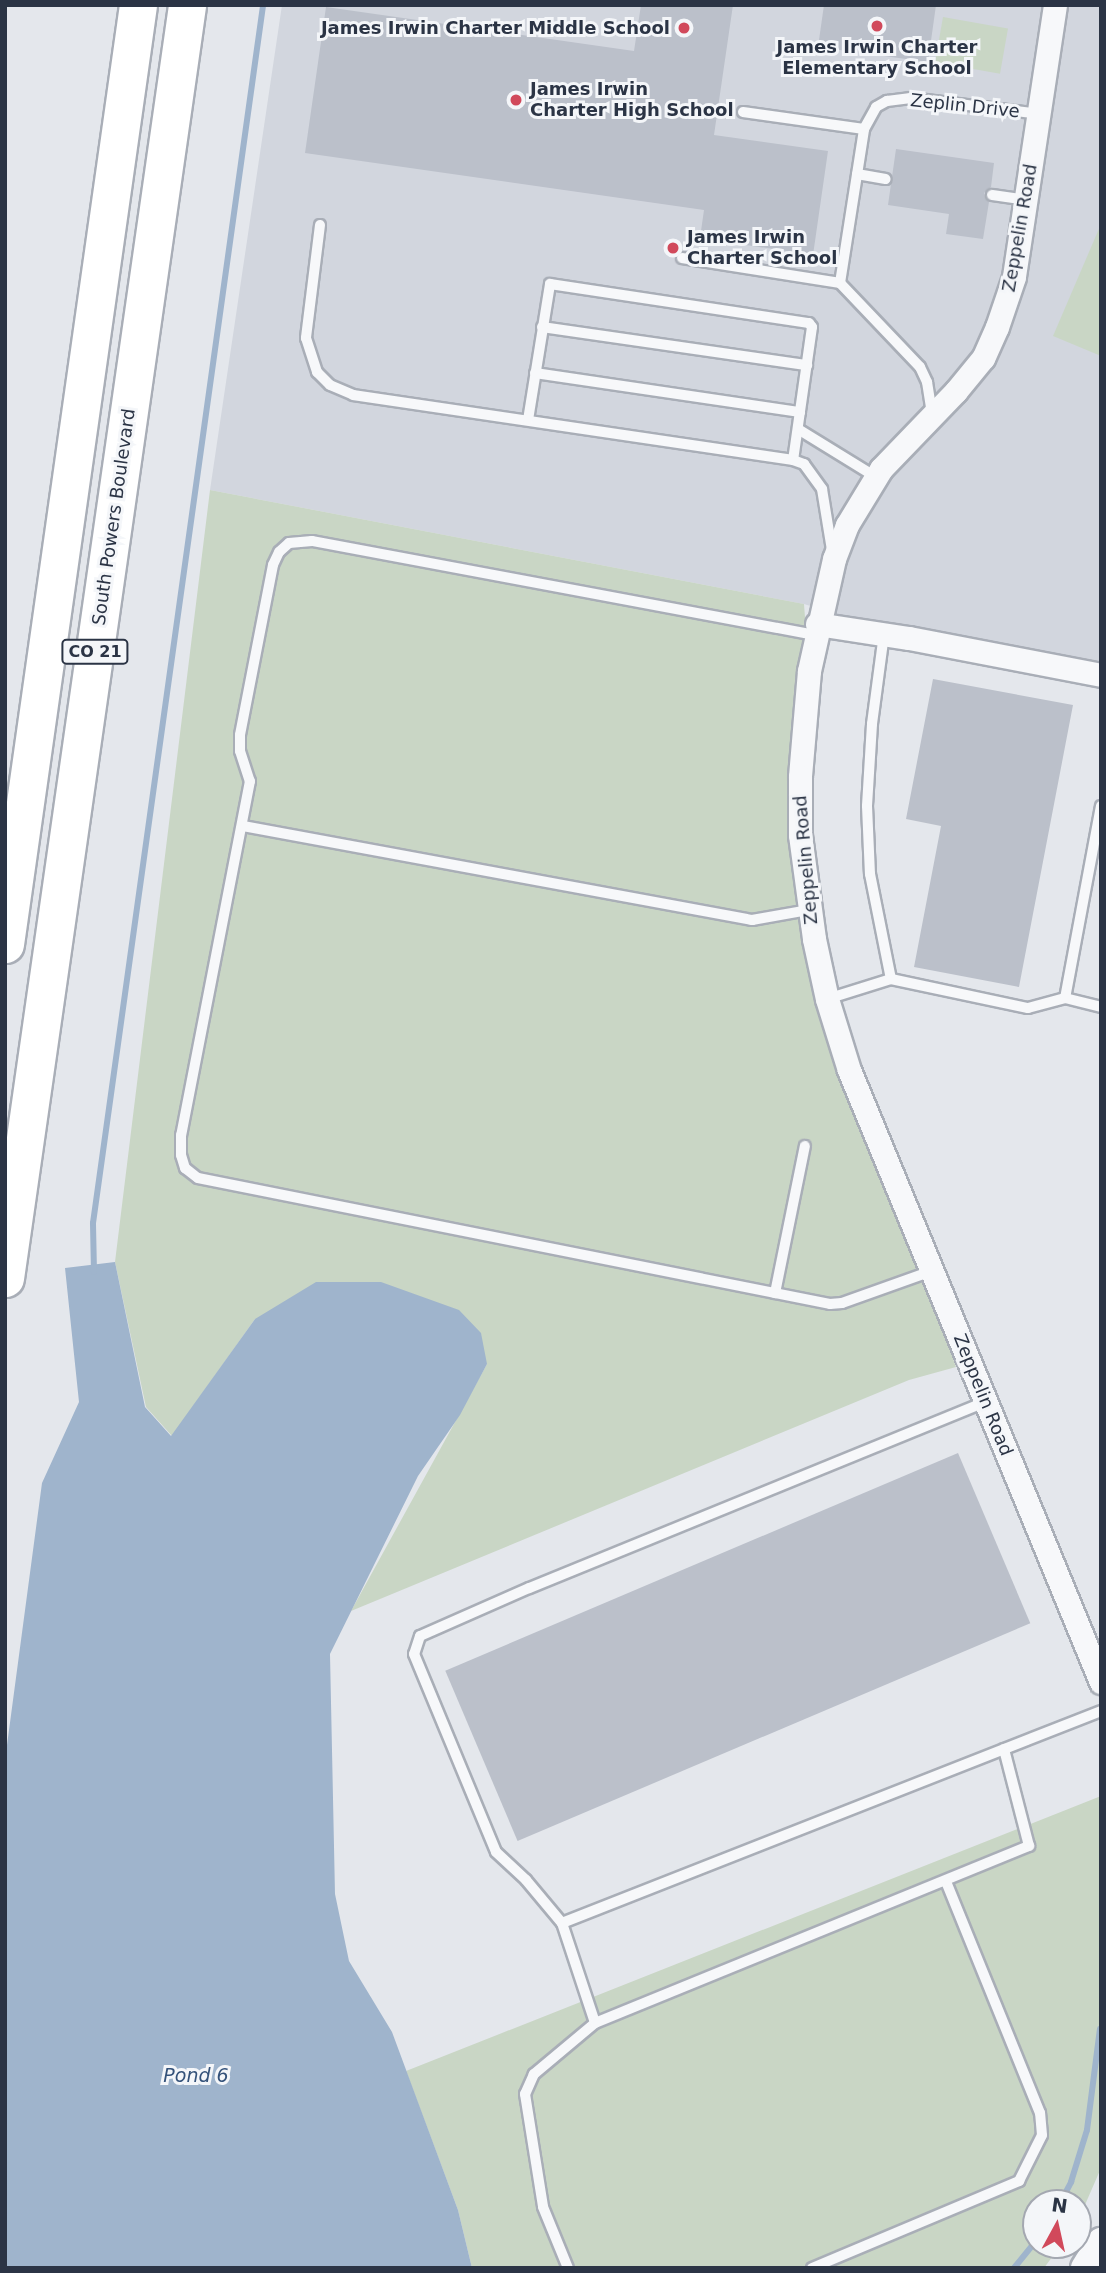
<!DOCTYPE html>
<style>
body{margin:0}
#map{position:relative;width:1106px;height:2273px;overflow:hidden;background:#e4e7ec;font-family:"DejaVu Sans",sans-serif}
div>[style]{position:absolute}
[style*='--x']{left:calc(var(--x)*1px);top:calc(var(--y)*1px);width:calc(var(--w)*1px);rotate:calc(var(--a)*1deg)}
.built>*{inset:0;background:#d2d6de}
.green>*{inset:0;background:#c9d6c5;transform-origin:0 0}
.water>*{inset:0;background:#9fb4cc}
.stream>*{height:6px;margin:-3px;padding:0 3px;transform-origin:3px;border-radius:3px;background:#9fb4cc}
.building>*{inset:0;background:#bbc0ca;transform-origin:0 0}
.roads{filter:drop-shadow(2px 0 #a9aeb7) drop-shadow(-2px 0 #a9aeb7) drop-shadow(0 2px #a9aeb7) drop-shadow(0 -2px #a9aeb7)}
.service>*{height:10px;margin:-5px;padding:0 5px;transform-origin:5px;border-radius:5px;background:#f7f8fa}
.minor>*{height:23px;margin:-11.5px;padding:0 11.5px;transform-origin:11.5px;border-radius:11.5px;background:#f7f8fa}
.tertiary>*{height:28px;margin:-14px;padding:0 14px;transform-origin:14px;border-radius:14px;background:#f7f8fa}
.trunk>*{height:37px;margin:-18.5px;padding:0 18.5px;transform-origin:18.5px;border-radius:18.5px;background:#fff}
.dots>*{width:19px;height:19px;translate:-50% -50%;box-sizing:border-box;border:4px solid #f4f6f9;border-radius:50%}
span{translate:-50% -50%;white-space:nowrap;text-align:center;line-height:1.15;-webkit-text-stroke:6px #f4f6f9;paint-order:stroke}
.shield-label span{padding:2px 5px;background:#f4f6f9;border:2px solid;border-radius:5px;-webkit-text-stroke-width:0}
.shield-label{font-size:16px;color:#2b3445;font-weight:700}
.poi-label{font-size:18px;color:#2b3445;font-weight:700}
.right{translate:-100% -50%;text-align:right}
.left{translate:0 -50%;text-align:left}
.street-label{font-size:18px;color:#2b3445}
.water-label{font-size:19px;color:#34527a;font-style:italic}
.frame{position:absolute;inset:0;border:7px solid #2b3445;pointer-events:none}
.north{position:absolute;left:1022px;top:2189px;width:70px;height:70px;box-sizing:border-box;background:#f4f6f9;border:2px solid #a4a8b1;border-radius:50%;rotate:8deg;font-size:19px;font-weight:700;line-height:28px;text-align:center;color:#2b3445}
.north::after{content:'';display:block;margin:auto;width:24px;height:32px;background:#d1495b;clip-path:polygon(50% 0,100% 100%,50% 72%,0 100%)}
</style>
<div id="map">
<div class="built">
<i style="clip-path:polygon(282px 5px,1101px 5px,1101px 665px,839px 615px,804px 604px,210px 490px)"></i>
</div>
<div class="green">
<i style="left:943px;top:17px;width:66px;height:46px;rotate:10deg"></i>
<i style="clip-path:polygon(1101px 224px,1101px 356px,1053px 336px)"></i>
<i style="clip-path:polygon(210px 490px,804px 604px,809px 671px,800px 778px,827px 999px,956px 1367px,909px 1380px,351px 1611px,487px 1364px,255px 1319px,172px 1436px,146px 1407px,115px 1262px)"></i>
<i style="clip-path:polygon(1101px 1796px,1101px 2168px,1078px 2221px,1078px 2203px,1036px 2203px,1036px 2245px,1061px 2245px,1044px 2268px,472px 2268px,458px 2210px,406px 2071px)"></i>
</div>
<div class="water">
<i style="clip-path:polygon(115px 1262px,145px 1407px,171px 1436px,255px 1319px,316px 1282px,381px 1282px,459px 1310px,481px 1333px,487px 1364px,460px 1415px,418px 1476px,330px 1654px,335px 1894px,349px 1961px,392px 2032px,458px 2210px,472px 2268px,6px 2268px,5px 1760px,42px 1483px,79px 1402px,65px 1268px)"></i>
</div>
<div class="stream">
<i style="--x:94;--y:1272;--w:49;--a:-91.2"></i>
<i style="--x:93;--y:1223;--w:1230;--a:-82.05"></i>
<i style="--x:1060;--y:2203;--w:24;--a:-62"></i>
<i style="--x:1071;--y:2182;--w:54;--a:-72.9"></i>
<i style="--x:1087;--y:2130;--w:102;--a:-82.7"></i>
<i style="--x:1014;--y:2268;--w:35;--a:-51"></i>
</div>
<div class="building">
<i style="clip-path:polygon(641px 5px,733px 5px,714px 135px,828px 151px,813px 255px,700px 238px,704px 210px,305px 153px,326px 7px,634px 51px)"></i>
<i style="clip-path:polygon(824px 5px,936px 5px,928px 62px,818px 47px)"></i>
<i style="clip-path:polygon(896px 149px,994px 163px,991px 187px,984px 193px,989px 202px,983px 239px,946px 234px,949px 214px,888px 205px)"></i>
<i style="clip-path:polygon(933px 679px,1073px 705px,1019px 987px,914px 967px,941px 826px,906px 819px)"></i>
<i style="left:958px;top:1453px;width:185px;height:557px;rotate:67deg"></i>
</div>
<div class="roads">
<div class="service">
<i style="--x:743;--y:112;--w:122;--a:8"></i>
<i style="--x:857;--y:174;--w:29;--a:10"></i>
<i style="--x:992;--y:195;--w:34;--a:8"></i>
<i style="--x:320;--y:225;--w:114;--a:97.1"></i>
<i style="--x:306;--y:338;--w:36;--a:72"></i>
<i style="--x:317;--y:372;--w:18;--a:45"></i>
<i style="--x:330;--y:385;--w:25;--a:23"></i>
<i style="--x:353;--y:395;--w:445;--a:8.4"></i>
<i style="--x:793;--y:460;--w:12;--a:20"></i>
<i style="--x:804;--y:464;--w:31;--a:54"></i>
<i style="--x:822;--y:489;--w:62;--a:80.7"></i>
<i style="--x:682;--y:258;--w:160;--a:9"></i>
<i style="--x:840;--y:283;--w:116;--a:46.4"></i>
<i style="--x:920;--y:367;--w:17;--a:65"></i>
<i style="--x:927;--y:382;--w:31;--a:81"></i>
<i style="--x:840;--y:283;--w:156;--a:-81.1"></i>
<i style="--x:864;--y:129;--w:25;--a:-61"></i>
<i style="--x:876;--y:107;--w:13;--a:-29"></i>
<i style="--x:887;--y:101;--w:24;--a:-7"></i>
<i style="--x:911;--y:98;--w:129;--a:7.1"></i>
<i style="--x:542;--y:327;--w:268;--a:8.2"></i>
<i style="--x:535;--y:373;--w:268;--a:8.4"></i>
<i style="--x:528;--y:420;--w:138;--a:-80.8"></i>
<i style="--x:550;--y:284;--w:262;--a:8.6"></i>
<i style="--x:809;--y:323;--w:5;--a:53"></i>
<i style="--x:812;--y:327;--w:134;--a:98.1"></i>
<i style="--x:798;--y:429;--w:92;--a:31.6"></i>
<i style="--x:884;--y:634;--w:91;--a:97.6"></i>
<i style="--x:872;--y:724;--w:82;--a:93.5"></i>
<i style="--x:867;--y:806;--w:68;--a:87.5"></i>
<i style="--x:870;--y:874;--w:107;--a:78.7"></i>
<i style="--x:891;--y:979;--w:140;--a:12"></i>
<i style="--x:1028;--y:1008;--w:38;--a:-15"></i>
<i style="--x:815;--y:635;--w:512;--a:-169.41"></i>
<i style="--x:312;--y:541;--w:23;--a:175"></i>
<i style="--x:289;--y:543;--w:13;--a:138"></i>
<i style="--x:279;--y:552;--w:14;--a:115"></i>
<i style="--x:273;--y:565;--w:173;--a:101"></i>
<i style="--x:240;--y:735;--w:16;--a:90"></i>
<i style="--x:240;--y:751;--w:32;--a:72"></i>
<i style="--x:250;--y:781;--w:361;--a:101"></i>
<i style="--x:181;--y:1135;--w:20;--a:90"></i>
<i style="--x:181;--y:1155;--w:14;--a:73"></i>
<i style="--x:185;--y:1168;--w:16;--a:38"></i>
<i style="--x:198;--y:1178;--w:644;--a:11.28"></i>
<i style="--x:830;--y:1304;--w:12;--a:-5"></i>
<i style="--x:842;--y:1303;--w:96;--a:-19.6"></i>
<i style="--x:1101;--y:806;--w:195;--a:100.6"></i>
<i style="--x:1065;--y:998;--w:37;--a:14"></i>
<i style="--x:243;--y:826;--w:518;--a:10.46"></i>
<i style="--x:752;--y:920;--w:58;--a:-10"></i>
<i style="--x:827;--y:999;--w:67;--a:-17.4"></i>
<i style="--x:775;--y:1293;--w:150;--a:-78.5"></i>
<i style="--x:985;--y:1402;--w:492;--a:157.8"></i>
<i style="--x:529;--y:1588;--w:119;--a:156.2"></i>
<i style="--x:420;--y:1636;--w:19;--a:108"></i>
<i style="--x:414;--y:1654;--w:214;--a:67.5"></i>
<i style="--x:496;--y:1852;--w:41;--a:43"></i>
<i style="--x:526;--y:1880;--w:56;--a:50.1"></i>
<i style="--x:562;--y:1923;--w:579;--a:-21.47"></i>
<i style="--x:562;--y:1923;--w:105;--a:71.7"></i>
<i style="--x:595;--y:2023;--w:80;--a:140.1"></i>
<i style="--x:534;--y:2074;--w:22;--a:114"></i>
<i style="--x:525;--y:2094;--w:114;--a:80.9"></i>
<i style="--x:543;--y:2207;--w:66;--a:67.7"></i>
<i style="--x:595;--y:2023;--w:469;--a:-22.2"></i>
<i style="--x:1029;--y:1846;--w:100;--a:-104.5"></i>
<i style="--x:812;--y:2268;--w:225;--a:-22.8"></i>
<i style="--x:1019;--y:2181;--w:51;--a:-63.4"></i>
<i style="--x:1042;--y:2135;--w:22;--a:-95"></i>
<i style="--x:1040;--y:2113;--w:250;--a:-112.1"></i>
</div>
<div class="minor">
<i style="--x:1055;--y:5;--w:275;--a:98.6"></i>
<i style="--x:1014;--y:277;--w:53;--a:108.8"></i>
<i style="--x:997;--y:327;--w:34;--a:114"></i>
<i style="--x:983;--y:358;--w:43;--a:129.3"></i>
<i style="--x:956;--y:391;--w:108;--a:133.9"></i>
<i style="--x:881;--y:469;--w:66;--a:121.3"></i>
<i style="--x:847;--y:525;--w:36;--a:111"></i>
<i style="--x:834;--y:559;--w:115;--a:102.6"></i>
<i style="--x:809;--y:671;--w:106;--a:94.9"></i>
<i style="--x:800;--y:777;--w:58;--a:90"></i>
<i style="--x:800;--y:835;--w:105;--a:82.3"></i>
<i style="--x:814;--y:939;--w:61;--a:77.8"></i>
<i style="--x:827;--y:999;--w:74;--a:72.8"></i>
<i style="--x:849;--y:1070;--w:662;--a:67.62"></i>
<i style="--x:817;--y:624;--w:93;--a:8.7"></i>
<i style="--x:909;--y:638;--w:196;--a:10.9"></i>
</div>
<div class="tertiary">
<i style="--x:1085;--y:2268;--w:31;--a:-58"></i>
</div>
<div class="trunk">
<i style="--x:5;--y:944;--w:948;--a:-81.94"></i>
<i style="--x:5;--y:1278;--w:1286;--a:-81.86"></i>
</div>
</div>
<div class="dots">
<i style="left:877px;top:26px;background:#d1495b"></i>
<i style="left:684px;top:28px;background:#d1495b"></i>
<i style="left:516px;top:100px;background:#d1495b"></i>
<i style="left:673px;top:248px;background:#d1495b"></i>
</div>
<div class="shield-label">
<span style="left:95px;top:652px">CO 21</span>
</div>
<div class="poi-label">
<span class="right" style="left:670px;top:28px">James Irwin Charter Middle School</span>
<span style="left:877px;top:58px">James Irwin Charter<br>Elementary School</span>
<span class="left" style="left:530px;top:100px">James Irwin<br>Charter High School</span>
<span class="left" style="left:687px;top:248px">James Irwin<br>Charter School</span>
</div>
<div class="street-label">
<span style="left:965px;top:106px;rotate:6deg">Zeplin Drive</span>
<span style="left:1020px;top:228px;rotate:-80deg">Zeppelin Road</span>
<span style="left:114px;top:517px;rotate:-82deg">South Powers Boulevard</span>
<span style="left:806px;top:860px;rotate:-95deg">Zeppelin Road</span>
<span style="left:983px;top:1395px;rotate:68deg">Zeppelin Road</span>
</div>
<div class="water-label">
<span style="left:196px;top:2076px">Pond 6</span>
</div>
<div class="frame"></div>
<div class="north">N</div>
</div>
